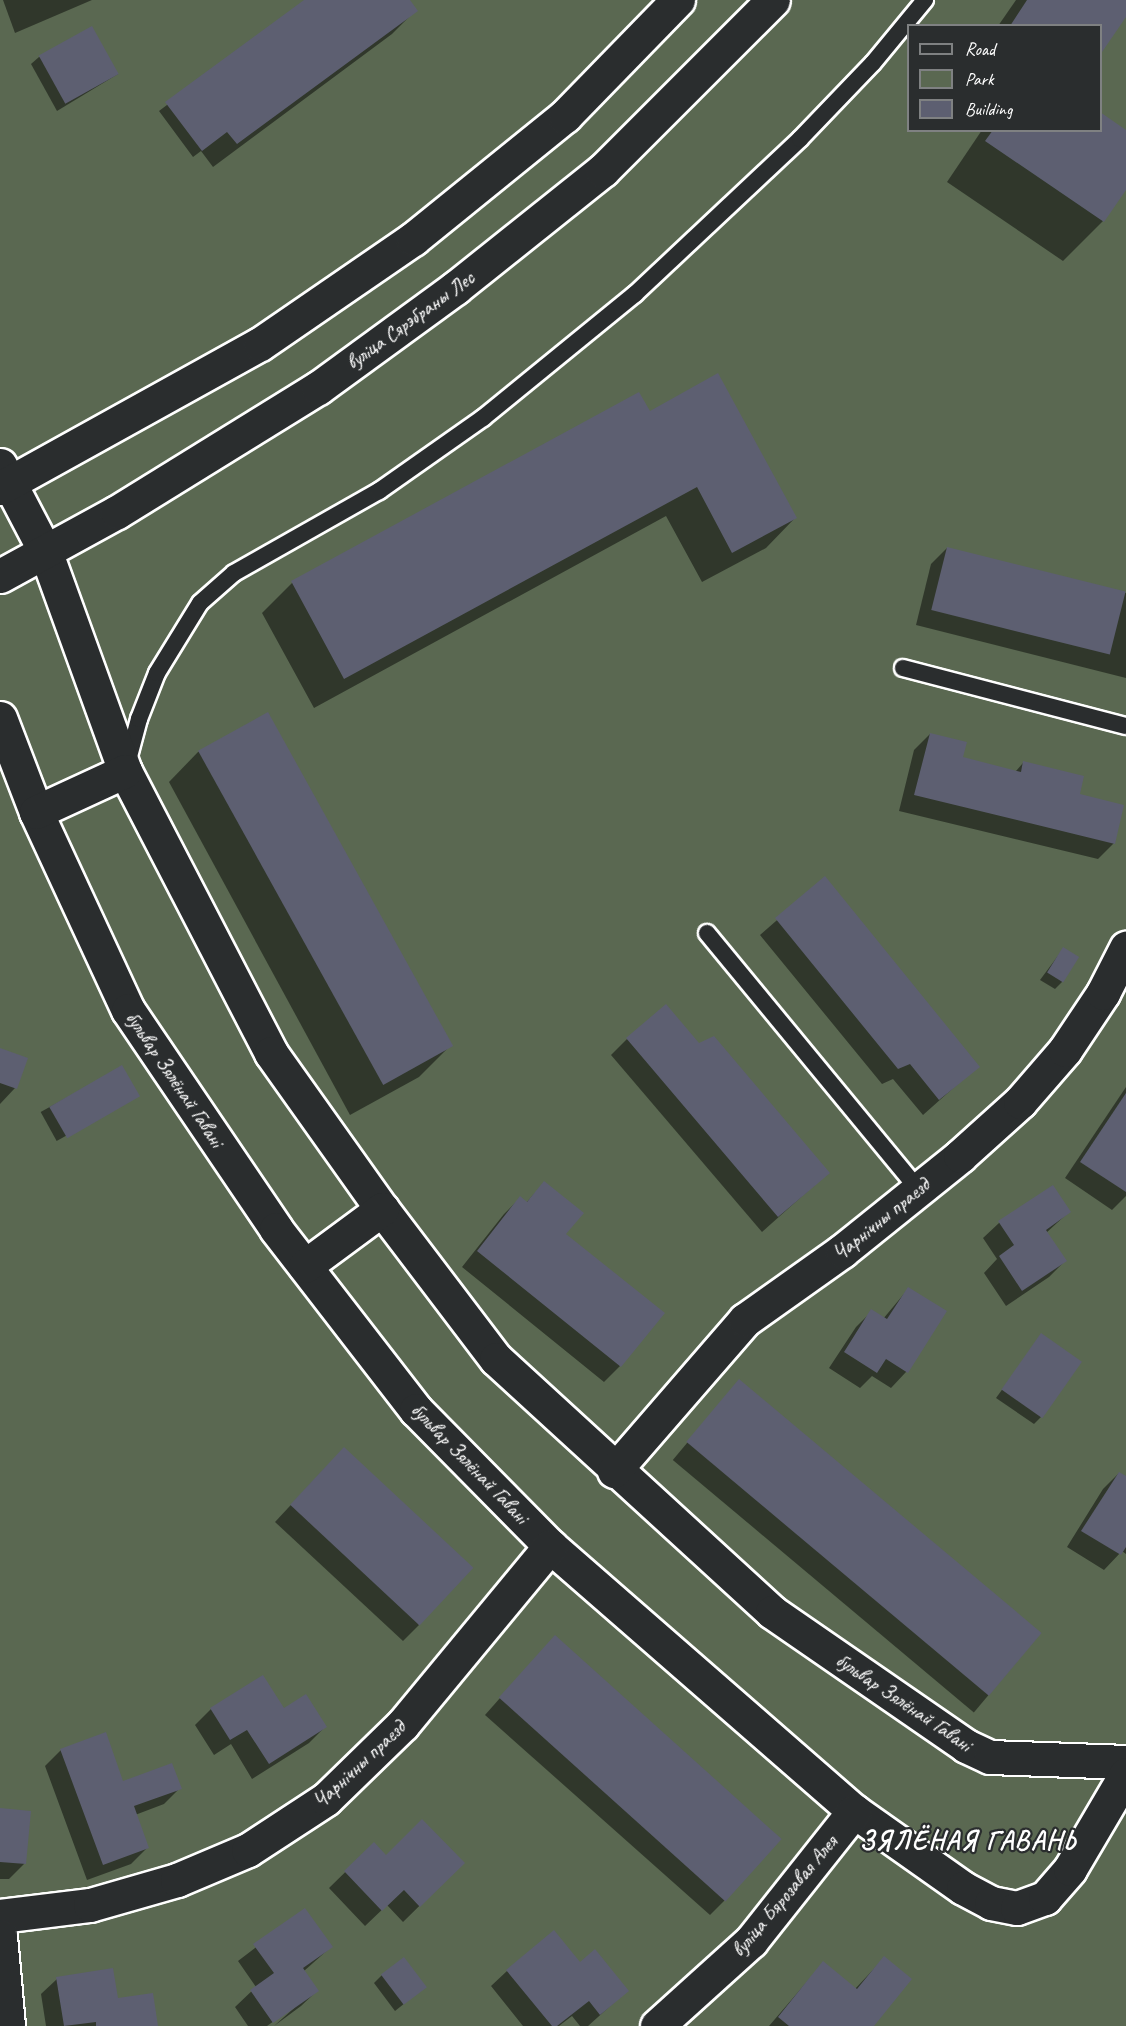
<!DOCTYPE html>
<meta charset="utf-8">
<style>
body{margin:0}
#map{position:relative;width:1126px;height:2026px;overflow:hidden;background:#2a2d2e;font-family:Caveat,sans-serif}
div>[style]{position:absolute}
[style*='--x']{left:calc(var(--x)*1px);top:calc(var(--y)*1px);width:calc(var(--w)*1px);rotate:calc(var(--a)*1deg)}
.green>*{inset:0;background:#5a6851}
.shadow>*{inset:0;background:#0007;transform-origin:0 0}
.building>*{inset:0;background:#5d5f71;transform-origin:0 0}
.roads{filter:drop-shadow(2px 0 #fff) drop-shadow(-2px 0 #fff) drop-shadow(0 2px #fff) drop-shadow(0 -2px #fff)}
.service>*{height:16px;margin:-8px;padding:0 8px;transform-origin:8px;border-radius:8px;background:#2a2d2e}
.minor>*{height:33px;margin:-16.5px;padding:0 16.5px;transform-origin:16.5px;border-radius:16.5px;background:#2a2d2e}
span{translate:-50% -50%;white-space:nowrap;text-align:center;line-height:1.15;-webkit-text-stroke:4.5px #2a2d2e;paint-order:stroke}
.street-label{font-size:21px;color:#fff}
.district-label{font-size:27px;color:#fff;font-weight:700;letter-spacing:1.5px}
.legend{position:absolute;left:907px;top:24px;width:195px;height:108px;box-sizing:border-box;background:#2a2d2e;border:2px solid #7f8182;margin:0;padding:8px 10px;list-style:none;font-size:18px;color:#fff}
.legend li{display:flex;align-items:center;gap:12px;height:30px}
.legend b{width:30px;border:2px solid #7f8182}
</style>
<div id="map">
<div class="green">
<i style="clip-path:polygon(evenodd,0 0,1126px 0,1126px 2026px,0 2026px,0 0,908px 26px,1100px 26px,1100px 130px,908px 130px,908px 26px)"></i>
</div>
<div class="shadow">
<i style="clip-path:polygon(3px 0,92px 0,15px 33px)"></i>
<i style="clip-path:polygon(306px 0,408px 0,416px 10px,392px 34px,213px 167px,201px 151px,193px 157px,159px 111px)"></i>
<i style="clip-path:polygon(1016px 0,1126px 0,1126px 14px,1100px 26px,998px 26px)"></i>
<i style="clip-path:polygon(39px 57px,118px 74px,57px 111px,31px 64px)"></i>
<i style="clip-path:polygon(982px 130px,1126px 131px,1126px 188px,1103px 221px,1063px 261px,947px 182px)"></i>
<i style="clip-path:polygon(649px 413px,795px 518px,766px 548px,702px 582px,666px 516px,314px 708px,262px 613px,292px 583px)"></i>
<i style="clip-path:polygon(947px 548px,1126px 593px,1126px 678px,916px 625px,931px 564px)"></i>
<i style="clip-path:polygon(267px 714px,449px 1047px,419px 1077px,350px 1115px,169px 782px,198px 752px)"></i>
<i style="clip-path:polygon(930px 734px,962px 758px,1015px 772px,1023px 763px,1078px 795px,1114px 843px,1098px 859px,899px 811px,914px 750px)"></i>
<i style="clip-path:polygon(824px 879px,978px 1066px,923px 1115px,893px 1079px,882px 1084px,760px 935px)"></i>
<i style="clip-path:polygon(1063px 949px,1062px 982px,1055px 989px,1040px 980px)"></i>
<i style="clip-path:polygon(627px 1039px,699px 1045px,828px 1173px,762px 1232px,611px 1055px)"></i>
<i style="clip-path:polygon(0 1050px,15px 1088px,0 1104px)"></i>
<i style="left:122px;top:1067px;width:33px;height:93px;rotate:61deg"></i>
<i style="clip-path:polygon(1126px 1087px,1126px 1196px,1112px 1210px,1065px 1178px)"></i>
<i style="clip-path:polygon(544px 1183px,620px 1366px,604px 1382px,462px 1267px,504px 1214px,520px 1198px,526px 1203px)"></i>
<i style="clip-path:polygon(1053px 1187px,1069px 1212px,1046px 1233px,1065px 1261px,1049px 1277px,1006px 1306px,984px 1273px,997px 1259px,983px 1238px,999px 1223px)"></i>
<i style="clip-path:polygon(908px 1289px,906px 1372px,891px 1388px,872px 1376px,860px 1388px,829px 1368px,856px 1327px,872px 1311px,883px 1319px)"></i>
<i style="clip-path:polygon(1042px 1335px,1041px 1417px,1034px 1424px,996px 1398px)"></i>
<i style="left:739px;top:1381px;width:393px;height:103px;rotate:40deg"></i>
<i style="clip-path:polygon(328px 1465px,419px 1625px,403px 1641px,275px 1522px)"></i>
<i style="clip-path:polygon(1119px 1473px,1126px 1478px,1126px 1554px,1122px 1551px,1104px 1570px,1067px 1547px,1103px 1489px)"></i>
<i style="clip-path:polygon(540px 1653px,726px 1899px,710px 1915px,485px 1715px)"></i>
<i style="clip-path:polygon(211px 1709px,283px 1710px,325px 1727px,309px 1743px,252px 1779px,231px 1744px,214px 1755px,195px 1725px)"></i>
<i style="clip-path:polygon(61px 1750px,122px 1782px,180px 1788px,164px 1804px,135px 1815px,147px 1848px,131px 1864px,87px 1880px,45px 1766px)"></i>
<i style="clip-path:polygon(0 1810px,25px 1863px,9px 1879px,0 1879px)"></i>
<i style="clip-path:polygon(374px 1844px,386px 1857px,463px 1863px,403px 1922px,387px 1905px,365px 1926px,329px 1888px)"></i>
<i style="clip-path:polygon(305px 1910px,331px 1947px,304px 1971px,317px 1991px,301px 2006px,274px 2026px,302px 2001px,267px 2026px,248px 2026px,235px 2007px,256px 1987px,238px 1961px)"></i>
<i style="clip-path:polygon(884px 1958px,872px 2026px,769px 2026px,823px 1963px,855px 1989px)"></i>
<i style="clip-path:polygon(579px 1964px,627px 1991px,588px 2026px,580px 2026px,572px 2016px,559px 2026px,523px 2026px,491px 1986px,507px 1971px)"></i>
<i style="clip-path:polygon(382px 1975px,425px 1987px,395px 2011px,374px 1983px)"></i>
<i style="clip-path:polygon(57px 1979px,117px 2000px,156px 2026px,46px 2026px,41px 1994px)"></i>
</div>
<div class="building">
<i style="clip-path:polygon(304px 0,410px 0,418px 11px,237px 144px,227px 132px,202px 151px,165px 102px)"></i>
<i style="clip-path:polygon(1027px 0,1126px 0,1126px 17px,1100px 55px,1100px 26px,1010px 26px)"></i>
<i style="left:92px;top:26px;width:55px;height:61px;rotate:61deg"></i>
<i style="clip-path:polygon(1100px 112px,1126px 130px,1126px 190px,1104px 222px,985px 141px,993px 130px,1100px 130px)"></i>
<i style="clip-path:polygon(718px 373px,797px 518px,732px 553px,697px 487px,344px 679px,291px 581px,639px 392px,650px 411px)"></i>
<i style="left:947px;top:547px;width:184px;height:65px;rotate:14deg"></i>
<i style="left:268px;top:712px;width:382px;height:80px;rotate:61deg"></i>
<i style="clip-path:polygon(930px 733px,967px 742px,963px 757px,1021px 772px,1023px 761px,1084px 776px,1080px 794px,1124px 805px,1115px 844px,914px 795px)"></i>
<i style="clip-path:polygon(825px 876px,980px 1067px,939px 1100px,910px 1064px,898px 1069px,775px 918px)"></i>
<i style="left:1063px;top:947px;width:19px;height:30px;rotate:32deg"></i>
<i style="clip-path:polygon(666px 1004px,699px 1043px,714px 1036px,830px 1173px,778px 1217px,626px 1038px)"></i>
<i style="clip-path:polygon(0 1048px,28px 1058px,17px 1089px,0 1083px)"></i>
<i style="left:122px;top:1065px;width:36px;height:84px;rotate:60deg"></i>
<i style="clip-path:polygon(1126px 1093px,1126px 1192px,1080px 1162px)"></i>
<i style="clip-path:polygon(544px 1181px,584px 1213px,566px 1234px,665px 1313px,621px 1367px,477px 1251px,520px 1196px,527px 1202px)"></i>
<i style="clip-path:polygon(1053px 1185px,1071px 1212px,1046px 1230px,1067px 1261px,1022px 1291px,999px 1256px,1014px 1245px,998px 1221px)"></i>
<i style="clip-path:polygon(908px 1287px,947px 1311px,908px 1373px,886px 1359px,877px 1373px,844px 1352px,871px 1309px,887px 1319px)"></i>
<i style="left:1041px;top:1333px;width:50px;height:69px;rotate:35deg"></i>
<i style="left:739px;top:1379px;width:395px;height:82px;rotate:40deg"></i>
<i style="left:344px;top:1447px;width:177px;height:79px;rotate:43deg"></i>
<i style="clip-path:polygon(1119px 1472px,1126px 1476px,1126px 1547px,1121px 1555px,1081px 1531px)"></i>
<i style="left:555px;top:1635px;width:305px;height:84px;rotate:42deg"></i>
<i style="clip-path:polygon(263px 1675px,284px 1708px,306px 1694px,327px 1727px,269px 1764px,247px 1730px,230px 1740px,210px 1708px)"></i>
<i style="clip-path:polygon(106px 1732px,123px 1781px,172px 1763px,182px 1789px,134px 1806px,149px 1848px,103px 1865px,60px 1749px)"></i>
<i style="clip-path:polygon(0 1808px,31px 1811px,26px 1864px,0 1862px)"></i>
<i style="clip-path:polygon(422px 1819px,465px 1863px,420px 1907px,404px 1890px,382px 1911px,344px 1871px,374px 1842px,386px 1855px)"></i>
<i style="clip-path:polygon(305px 1908px,333px 1947px,303px 1968px,319px 1991px,273px 2023px,250px 1990px,274px 1973px,253px 1944px)"></i>
<i style="clip-path:polygon(554px 1930px,580px 1962px,595px 1949px,629px 1991px,600px 2015px,589px 2001px,557px 2026px,552px 2026px,506px 1970px)"></i>
<i style="clip-path:polygon(884px 1956px,912px 1979px,874px 2026px,789px 2026px,778px 2017px,823px 1961px,857px 1989px)"></i>
<i style="left:404px;top:1957px;width:38px;height:29px;rotate:53deg"></i>
<i style="clip-path:polygon(113px 1968px,118px 1998px,153px 1993px,158px 2026px,96px 2026px,96px 2022px,64px 2026px,56px 1977px)"></i>
</div>
<div class="roads">
<div class="service">
<i style="--x:903;--y:668;--w:230;--a:14.6"></i>
<i style="--x:127;--y:764;--w:47;--a:-75.1"></i>
<i style="--x:139;--y:719;--w:49;--a:-68.6"></i>
<i style="--x:157;--y:673;--w:82;--a:-58.4"></i>
<i style="--x:200;--y:603;--w:45;--a:-41.4"></i>
<i style="--x:234;--y:573;--w:167;--a:-29.5"></i>
<i style="--x:379;--y:491;--w:127;--a:-35.1"></i>
<i style="--x:483;--y:418;--w:196;--a:-39.2"></i>
<i style="--x:635;--y:294;--w:226;--a:-43.2"></i>
<i style="--x:800;--y:139;--w:105;--a:-46.2"></i>
<i style="--x:873;--y:63;--w:82;--a:-50.5"></i>
<i style="--x:707;--y:933;--w:332;--a:50.5"></i>
</div>
<div class="minor">
<i style="--x:0;--y:465;--w:99;--a:62.4"></i>
<i style="--x:46;--y:553;--w:232;--a:70.1"></i>
<i style="--x:125;--y:771;--w:318;--a:62.6"></i>
<i style="--x:271;--y:1053;--w:191;--a:54.6"></i>
<i style="--x:382;--y:1209;--w:188;--a:52.8"></i>
<i style="--x:496;--y:1359;--w:374;--a:42.5"></i>
<i style="--x:772;--y:1612;--w:236;--a:34.6"></i>
<i style="--x:966;--y:1746;--w:26;--a:25"></i>
<i style="--x:990;--y:1757;--w:136;--a:2.1"></i>
<i style="--x:0;--y:488;--w:297;--a:-29"></i>
<i style="--x:260;--y:344;--w:186;--a:-34.5"></i>
<i style="--x:413;--y:239;--w:196;--a:-39"></i>
<i style="--x:565;--y:116;--w:162;--a:-45.8"></i>
<i style="--x:0;--y:576;--w:133;--a:-28.7"></i>
<i style="--x:117;--y:512;--w:236;--a:-31.7"></i>
<i style="--x:318;--y:388;--w:170;--a:-36.1"></i>
<i style="--x:455;--y:288;--w:189;--a:-38.6"></i>
<i style="--x:603;--y:170;--w:240;--a:-45"></i>
<i style="--x:0;--y:718;--w:101;--a:69"></i>
<i style="--x:36;--y:812;--w:218;--a:65.1"></i>
<i style="--x:128;--y:1010;--w:264;--a:55.9"></i>
<i style="--x:276;--y:1229;--w:229;--a:52.3"></i>
<i style="--x:416;--y:1410;--w:191;--a:45.4"></i>
<i style="--x:550;--y:1546;--w:403;--a:41.1"></i>
<i style="--x:854;--y:1811;--w:133;--a:35.2"></i>
<i style="--x:963;--y:1888;--w:32;--a:28"></i>
<i style="--x:991;--y:1903;--w:26;--a:11"></i>
<i style="--x:1017;--y:1908;--w:30;--a:-20"></i>
<i style="--x:1045;--y:1898;--w:38;--a:-49"></i>
<i style="--x:1070;--y:1869;--w:110;--a:-59.5"></i>
<i style="--x:36;--y:812;--w:98;--a:-24.7"></i>
<i style="--x:305;--y:1266;--w:96;--a:-36.5"></i>
<i style="--x:614;--y:1471;--w:200;--a:-49.1"></i>
<i style="--x:745;--y:1320;--w:119;--a:-35.4"></i>
<i style="--x:842;--y:1251;--w:151;--a:-38.8"></i>
<i style="--x:960;--y:1156;--w:81;--a:-42"></i>
<i style="--x:1020;--y:1102;--w:69;--a:-49.1"></i>
<i style="--x:1065;--y:1050;--w:69;--a:-56.3"></i>
<i style="--x:1103;--y:993;--w:51;--a:-62.9"></i>
<i style="--x:0;--y:1916;--w:91;--a:-7"></i>
<i style="--x:90;--y:1905;--w:91;--a:-16"></i>
<i style="--x:177;--y:1880;--w:77;--a:-22.9"></i>
<i style="--x:248;--y:1850;--w:93;--a:-33.2"></i>
<i style="--x:326;--y:1799;--w:107;--a:-44.2"></i>
<i style="--x:403;--y:1724;--w:231;--a:-50.4"></i>
<i style="--x:0;--y:1936;--w:90;--a:84.9"></i>
<i style="--x:657;--y:2026;--w:127;--a:-42.1"></i>
<i style="--x:751;--y:1941;--w:166;--a:-51.6"></i>
</div>
</div>
<div class="street-label">
<span style="left:410px;top:320px;rotate:-36deg">вуліца Сярэбраны Лес</span>
<span style="left:175px;top:1079px;rotate:56deg">бульвар Зялёнай Гавані</span>
<span style="left:881px;top:1219px;rotate:-39deg">Чарнічны праезд</span>
<span style="left:470px;top:1463px;rotate:46deg">бульвар Зялёнай Гавані</span>
<span style="left:904px;top:1702px;rotate:34deg">бульвар Зялёнай Гавані</span>
<span style="left:359px;top:1764px;rotate:-43deg">Чарнічны праезд</span>
<span style="left:784px;top:1896px;rotate:-50deg">вуліца Бярозавая Алея</span>
</div>
<div class="district-label">
<span style="left:968px;top:1841px">ЗЯЛЁНАЯ ГАВАНЬ</span>
</div>
<ul class="legend">
<li><b style="height:8px;background:#2a2d2e"></b>Road</li>
<li><b style="height:16px;background:#5a6851"></b>Park</li>
<li><b style="height:16px;background:#5d5f71"></b>Building</li>
</ul>
</div>
